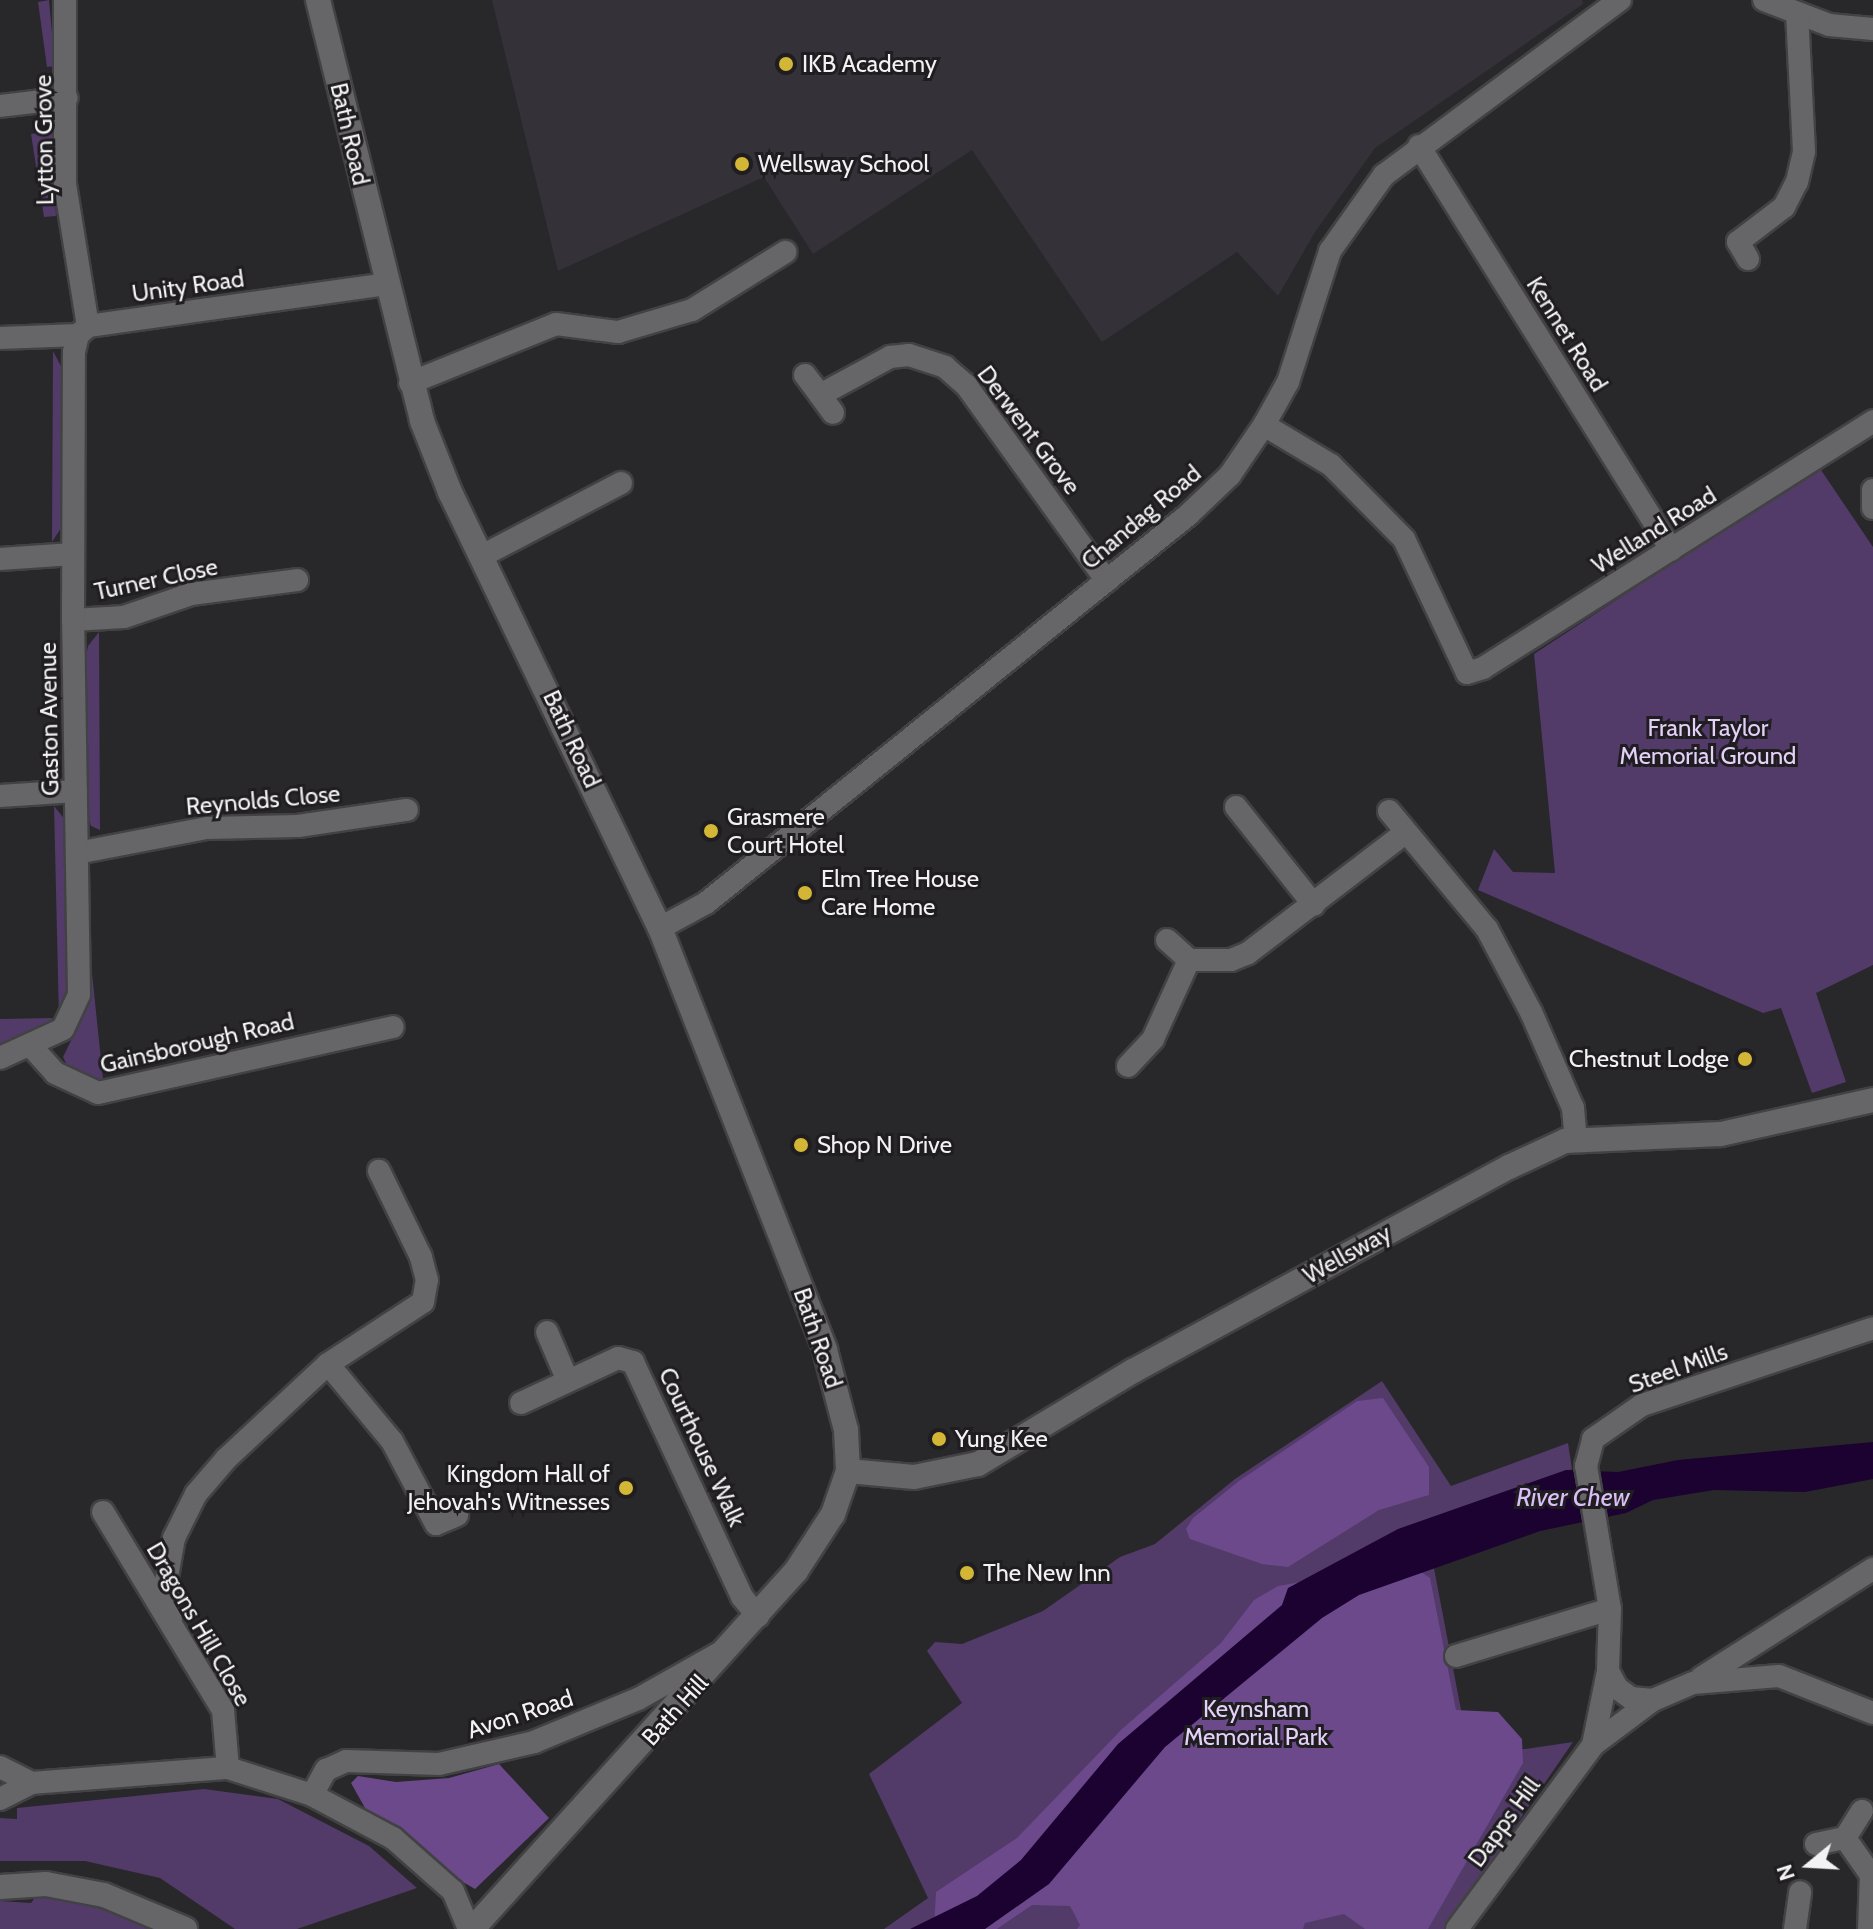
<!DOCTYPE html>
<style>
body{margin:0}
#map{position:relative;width:1873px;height:1929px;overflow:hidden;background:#28272a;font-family:Cabin,sans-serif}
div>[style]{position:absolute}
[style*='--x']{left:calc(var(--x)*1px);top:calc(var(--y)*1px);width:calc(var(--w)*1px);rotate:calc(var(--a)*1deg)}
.built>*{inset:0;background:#353139}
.green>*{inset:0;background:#523a69}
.forest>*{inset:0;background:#6b498b}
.water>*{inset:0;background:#1c0230}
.roads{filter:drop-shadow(2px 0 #424244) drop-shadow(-2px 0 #424244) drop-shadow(0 2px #424244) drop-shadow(0 -2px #424244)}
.street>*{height:22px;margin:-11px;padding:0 11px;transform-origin:11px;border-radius:11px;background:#666568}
.secondary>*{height:24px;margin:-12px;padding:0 12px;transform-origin:12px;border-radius:12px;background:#666568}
.dots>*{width:22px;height:22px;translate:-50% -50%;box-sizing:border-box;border:4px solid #1f1d20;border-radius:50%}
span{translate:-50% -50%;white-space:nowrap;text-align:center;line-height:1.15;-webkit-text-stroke:6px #1f1d20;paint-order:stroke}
.poi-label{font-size:24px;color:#f2f1f3}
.left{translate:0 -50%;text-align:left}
.right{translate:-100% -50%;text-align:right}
.street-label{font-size:24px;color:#f2f1f3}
.park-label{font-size:24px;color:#e3d1f8}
.water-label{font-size:26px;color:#dabef8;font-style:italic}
.north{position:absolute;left:1769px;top:1825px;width:80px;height:80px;-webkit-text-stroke:6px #1f1d20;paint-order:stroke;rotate:252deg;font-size:22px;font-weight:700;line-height:32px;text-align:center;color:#f2f1f3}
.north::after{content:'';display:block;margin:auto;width:28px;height:36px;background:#f2f1f3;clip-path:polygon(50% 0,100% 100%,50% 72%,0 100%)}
</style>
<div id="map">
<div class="built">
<i style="clip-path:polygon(492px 0,1582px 0,1583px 4px,1375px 148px,1315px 232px,1278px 296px,1237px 252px,1102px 342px,972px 150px,813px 254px,764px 177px,558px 271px)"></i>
</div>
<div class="green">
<i style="clip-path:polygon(49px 0,55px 66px,47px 67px,38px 2px)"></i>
<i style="clip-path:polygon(52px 131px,56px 216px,44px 217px,31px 134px)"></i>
<i style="clip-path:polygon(53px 351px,64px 372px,63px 525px,52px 542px)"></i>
<i style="clip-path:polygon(1819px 467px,1873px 547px,1873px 965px,1816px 993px,1846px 1082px,1812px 1093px,1781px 1008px,1763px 1013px,1478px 890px,1494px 849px,1513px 872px,1555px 873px,1534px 654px)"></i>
<i style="clip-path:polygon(99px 632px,100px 830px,91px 826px,86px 810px,85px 662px,88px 646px)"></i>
<i style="clip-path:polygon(54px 806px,66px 821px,69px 984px,59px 1019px)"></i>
<i style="clip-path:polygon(92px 973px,103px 1079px,98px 1082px,71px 1073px,63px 1057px,85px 1012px)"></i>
<i style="clip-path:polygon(52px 1018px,53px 1023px,0 1045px,0 1019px)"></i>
<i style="clip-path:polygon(1382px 1381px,1451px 1486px,1568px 1443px,1572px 1469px,1425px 1521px,1470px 1757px,1573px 1742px,1444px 1929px,884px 1929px,928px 1898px,869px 1774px,962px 1703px,927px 1651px,935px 1642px,962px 1644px,1043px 1611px,1120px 1557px,1155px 1544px,1235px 1479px)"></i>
<i style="clip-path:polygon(204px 1789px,278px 1799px,369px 1846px,417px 1888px,297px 1929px,235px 1929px,160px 1878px,85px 1861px,0 1861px,0 1818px,17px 1819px,17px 1808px)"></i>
<i style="clip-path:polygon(36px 1896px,85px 1900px,167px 1929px,0 1929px,0 1901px,31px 1903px)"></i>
</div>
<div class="forest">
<i style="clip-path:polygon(1383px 1398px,1429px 1467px,1429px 1495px,1379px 1510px,1288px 1567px,1262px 1564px,1190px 1539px,1186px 1529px,1193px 1518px,1239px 1481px,1357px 1401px)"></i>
<i style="clip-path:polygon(1408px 1563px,1430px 1578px,1456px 1710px,1498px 1712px,1522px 1739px,1523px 1763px,1428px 1929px,1365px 1929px,1344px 1914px,1305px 1923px,1303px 1929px,1077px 1929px,1080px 1925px,1070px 1906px,1032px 1905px,997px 1929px,934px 1929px,936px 1892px,1017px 1838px,1122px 1729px,1221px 1643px,1254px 1600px,1278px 1586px)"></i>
<i style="clip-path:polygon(499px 1764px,549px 1818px,475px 1889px,408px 1850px,365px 1808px,351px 1783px,358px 1776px,396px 1782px,449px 1778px)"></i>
</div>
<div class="water">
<i style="clip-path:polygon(1873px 1442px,1873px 1479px,1805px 1492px,1714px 1490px,1653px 1500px,1626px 1513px,1540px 1531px,1359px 1595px,1322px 1618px,1165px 1747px,1049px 1884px,985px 1929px,910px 1929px,977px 1896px,1021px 1860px,1118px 1744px,1282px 1605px,1288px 1588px,1398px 1529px,1566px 1470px,1618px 1472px,1678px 1460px)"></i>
</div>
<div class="roads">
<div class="street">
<i style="--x:65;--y:0;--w:184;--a:90"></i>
<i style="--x:65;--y:184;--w:144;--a:80.8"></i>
<i style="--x:1764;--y:0;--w:70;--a:21"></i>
<i style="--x:1829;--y:25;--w:44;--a:5.2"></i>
<i style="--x:0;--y:106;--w:67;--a:-6.8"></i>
<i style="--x:1419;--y:146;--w:476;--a:58"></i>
<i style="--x:1748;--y:259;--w:20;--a:-120"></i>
<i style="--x:1738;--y:242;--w:58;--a:-37.3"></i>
<i style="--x:1784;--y:207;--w:28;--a:-63"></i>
<i style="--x:1797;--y:182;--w:32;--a:-77"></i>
<i style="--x:1804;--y:151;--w:136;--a:-92.9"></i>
<i style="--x:78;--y:335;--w:13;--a:-42"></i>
<i style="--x:88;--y:326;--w:301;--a:-8"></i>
<i style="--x:0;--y:338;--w:78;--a:-2.2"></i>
<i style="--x:805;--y:375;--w:25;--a:53"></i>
<i style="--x:820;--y:395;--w:80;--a:-28.5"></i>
<i style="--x:890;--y:357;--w:19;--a:-6"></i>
<i style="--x:909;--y:355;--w:38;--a:18"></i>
<i style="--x:945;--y:367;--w:28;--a:41"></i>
<i style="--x:966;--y:385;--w:241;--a:54.3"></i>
<i style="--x:410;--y:383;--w:157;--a:-22"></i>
<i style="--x:556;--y:324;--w:63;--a:7.4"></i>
<i style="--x:618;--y:332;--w:77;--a:-16.6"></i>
<i style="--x:692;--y:310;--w:110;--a:-31.9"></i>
<i style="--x:820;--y:395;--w:22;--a:54"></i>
<i style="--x:1264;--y:425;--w:78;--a:30.8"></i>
<i style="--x:1331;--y:465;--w:104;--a:45.4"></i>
<i style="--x:1404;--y:539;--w:148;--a:64.8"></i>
<i style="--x:1467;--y:673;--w:17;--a:-17"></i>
<i style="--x:1483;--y:668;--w:462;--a:-32.3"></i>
<i style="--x:1873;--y:490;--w:18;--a:90"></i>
<i style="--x:482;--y:556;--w:157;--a:-27.7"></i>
<i style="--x:0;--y:559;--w:73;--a:-3.9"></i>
<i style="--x:73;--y:620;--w:51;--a:-3.4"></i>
<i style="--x:124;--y:617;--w:71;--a:-18.9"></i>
<i style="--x:191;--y:594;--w:107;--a:-7.5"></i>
<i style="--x:0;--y:796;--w:76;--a:-3.8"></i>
<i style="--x:1236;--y:807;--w:125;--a:51.5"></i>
<i style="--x:1389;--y:811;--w:153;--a:50.3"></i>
<i style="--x:1487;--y:929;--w:94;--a:62.1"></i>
<i style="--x:1531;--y:1012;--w:105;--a:66.4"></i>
<i style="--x:1573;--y:1108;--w:32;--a:85"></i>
<i style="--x:77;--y:853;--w:132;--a:-10.9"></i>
<i style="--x:207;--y:828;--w:91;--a:-1.3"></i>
<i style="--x:298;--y:826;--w:110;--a:-8.4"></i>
<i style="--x:660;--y:928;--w:52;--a:-28.5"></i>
<i style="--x:706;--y:903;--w:619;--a:-38.83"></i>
<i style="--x:1188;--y:515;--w:58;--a:-43.6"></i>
<i style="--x:1230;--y:475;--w:60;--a:-55.8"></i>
<i style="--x:1264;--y:425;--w:49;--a:-60.8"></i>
<i style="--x:1288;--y:382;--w:138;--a:-72.2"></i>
<i style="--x:1330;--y:251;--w:93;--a:-54.6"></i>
<i style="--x:1384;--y:175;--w:294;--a:-36.6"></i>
<i style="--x:1167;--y:940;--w:30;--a:42"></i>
<i style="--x:30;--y:1045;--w:38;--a:48"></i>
<i style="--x:55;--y:1073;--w:47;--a:24.9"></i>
<i style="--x:98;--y:1093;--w:302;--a:-12.6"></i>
<i style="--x:0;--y:1058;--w:69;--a:-24.7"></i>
<i style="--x:63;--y:1029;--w:38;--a:-65"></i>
<i style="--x:79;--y:995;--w:375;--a:-90.9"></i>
<i style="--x:73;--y:620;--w:268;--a:-89.8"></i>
<i style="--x:74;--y:352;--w:17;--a:-77"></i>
<i style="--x:1128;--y:1066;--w:37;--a:-47"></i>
<i style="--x:1153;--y:1039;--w:87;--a:-65.5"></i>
<i style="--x:1189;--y:960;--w:42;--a:0"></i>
<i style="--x:1231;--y:960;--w:18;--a:-22"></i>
<i style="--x:1248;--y:953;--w:198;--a:-37.4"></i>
<i style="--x:547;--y:1332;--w:53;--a:66.8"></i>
<i style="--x:328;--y:1364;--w:100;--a:50.3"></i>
<i style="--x:392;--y:1441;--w:94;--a:62.1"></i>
<i style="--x:436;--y:1524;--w:23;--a:-23"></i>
<i style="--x:521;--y:1403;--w:107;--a:-24.9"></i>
<i style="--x:618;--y:1358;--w:16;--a:15"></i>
<i style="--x:633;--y:1362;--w:259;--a:65.1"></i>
<i style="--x:742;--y:1597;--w:25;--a:50"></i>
<i style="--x:103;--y:1512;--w:232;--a:58.8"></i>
<i style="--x:223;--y:1710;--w:58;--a:85.1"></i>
<i style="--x:171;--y:1621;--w:34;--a:-100"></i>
<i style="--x:165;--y:1588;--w:51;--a:-79.8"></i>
<i style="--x:174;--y:1538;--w:49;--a:-63.4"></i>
<i style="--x:196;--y:1494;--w:46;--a:-49.4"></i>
<i style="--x:226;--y:1459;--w:139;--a:-43"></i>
<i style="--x:328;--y:1364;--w:113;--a:-33.1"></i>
<i style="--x:423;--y:1302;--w:22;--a:-80"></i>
<i style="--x:427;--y:1280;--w:24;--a:-105"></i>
<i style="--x:421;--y:1257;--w:96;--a:-116"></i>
<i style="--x:1456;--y:1656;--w:161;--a:-17"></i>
<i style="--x:1608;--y:1671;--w:19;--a:62"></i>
<i style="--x:1617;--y:1688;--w:17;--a:36"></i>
<i style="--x:1631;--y:1698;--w:22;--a:5"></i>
<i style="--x:1701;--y:1678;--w:204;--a:-32.4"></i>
<i style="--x:1593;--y:1745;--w:76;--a:-78.5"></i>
<i style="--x:1608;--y:1671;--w:62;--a:-88.2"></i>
<i style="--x:1610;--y:1609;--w:145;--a:-99.5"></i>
<i style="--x:1586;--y:1466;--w:28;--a:-75"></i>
<i style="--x:1593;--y:1439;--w:60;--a:-34.8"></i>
<i style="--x:1642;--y:1405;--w:243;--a:-18.4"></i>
<i style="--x:0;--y:1767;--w:35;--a:27"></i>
<i style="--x:312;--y:1795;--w:29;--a:-61"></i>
<i style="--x:326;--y:1770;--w:22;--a:-24"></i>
<i style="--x:346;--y:1761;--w:93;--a:1.8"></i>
<i style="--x:439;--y:1764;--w:98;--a:-13"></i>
<i style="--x:534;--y:1742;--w:113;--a:-22.5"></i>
<i style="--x:638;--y:1699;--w:92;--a:-29.4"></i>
<i style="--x:0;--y:1799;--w:35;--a:-27"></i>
<i style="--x:31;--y:1783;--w:198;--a:-4.4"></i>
<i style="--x:228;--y:1768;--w:88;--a:17.8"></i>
<i style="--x:312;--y:1795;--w:92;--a:28"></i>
<i style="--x:393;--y:1838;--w:80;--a:41.5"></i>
<i style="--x:453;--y:1891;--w:41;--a:67.2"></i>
<i style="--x:1845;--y:1838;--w:45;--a:54.9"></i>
<i style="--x:1871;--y:1875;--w:54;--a:92.1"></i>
<i style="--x:1816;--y:1844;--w:30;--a:-12"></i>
<i style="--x:1845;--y:1838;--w:32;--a:-58"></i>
<i style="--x:1457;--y:1929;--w:229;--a:-53.5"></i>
<i style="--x:1593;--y:1745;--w:75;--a:-36.9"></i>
<i style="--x:1653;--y:1700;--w:43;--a:-23"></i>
<i style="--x:1693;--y:1683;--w:86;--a:-4.7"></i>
<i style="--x:1779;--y:1676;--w:101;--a:21.5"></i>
<i style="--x:1795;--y:1929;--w:37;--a:-82"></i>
</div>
<div class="secondary">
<i style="--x:318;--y:0;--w:434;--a:76.1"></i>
<i style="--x:422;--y:421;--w:76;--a:68.5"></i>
<i style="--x:450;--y:492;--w:484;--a:64.3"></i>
<i style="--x:660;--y:928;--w:453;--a:68.6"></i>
<i style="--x:825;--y:1350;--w:83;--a:75.3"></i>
<i style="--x:846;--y:1430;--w:41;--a:87.2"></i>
<i style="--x:848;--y:1471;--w:46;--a:109.2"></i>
<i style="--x:833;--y:1514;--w:68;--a:123"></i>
<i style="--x:796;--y:1571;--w:483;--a:132.1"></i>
<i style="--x:848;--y:1471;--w:66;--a:5.2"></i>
<i style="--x:914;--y:1477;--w:65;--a:-11.5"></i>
<i style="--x:978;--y:1464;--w:181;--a:-31"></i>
<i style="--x:1133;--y:1371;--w:428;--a:-28.5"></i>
<i style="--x:1509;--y:1167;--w:62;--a:-24.9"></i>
<i style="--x:1565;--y:1141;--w:156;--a:-2.6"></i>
<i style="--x:1721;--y:1134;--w:156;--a:-12.6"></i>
<i style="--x:0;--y:1887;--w:46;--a:-3.7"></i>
<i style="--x:46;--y:1884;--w:59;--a:10.7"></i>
<i style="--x:104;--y:1895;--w:88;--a:22.8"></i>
</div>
</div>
<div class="dots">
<i style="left:786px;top:64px;background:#d3b635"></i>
<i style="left:742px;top:164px;background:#d3b635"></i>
<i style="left:711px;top:831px;background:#d3b635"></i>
<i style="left:805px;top:893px;background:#d3b635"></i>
<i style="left:1745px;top:1059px;background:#d3b635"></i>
<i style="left:801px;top:1145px;background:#d3b635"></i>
<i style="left:939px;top:1439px;background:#d3b635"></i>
<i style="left:626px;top:1488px;background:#d3b635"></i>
<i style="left:967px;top:1573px;background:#d3b635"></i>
</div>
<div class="poi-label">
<span class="left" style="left:802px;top:64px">IKB Academy</span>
<span class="left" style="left:758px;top:164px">Wellsway School</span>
<span class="left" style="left:727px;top:831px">Grasmere<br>Court Hotel</span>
<span class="left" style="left:821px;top:893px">Elm Tree House<br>Care Home</span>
<span class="right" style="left:1729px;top:1059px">Chestnut Lodge</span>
<span class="left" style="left:817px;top:1145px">Shop N Drive</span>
<span class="left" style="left:955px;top:1439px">Yung Kee</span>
<span class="right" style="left:610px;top:1488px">Kingdom Hall of<br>Jehovah's Witnesses</span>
<span class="left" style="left:983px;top:1573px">The New Inn</span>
</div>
<div class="street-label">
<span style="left:350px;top:134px;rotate:77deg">Bath Road</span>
<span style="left:44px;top:140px;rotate:-91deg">Lytton Grove</span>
<span style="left:188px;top:286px;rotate:-8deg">Unity Road</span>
<span style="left:1567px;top:334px;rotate:58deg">Kennet Road</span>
<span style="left:1029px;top:430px;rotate:53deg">Derwent Grove</span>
<span style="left:1141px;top:517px;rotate:-40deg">Chandag Road</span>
<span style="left:1654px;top:530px;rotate:-32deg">Welland Road</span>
<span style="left:156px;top:579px;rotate:-12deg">Turner Close</span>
<span style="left:49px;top:719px;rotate:-91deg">Gaston Avenue</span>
<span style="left:572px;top:739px;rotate:65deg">Bath Road</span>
<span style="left:263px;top:800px;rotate:-5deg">Reynolds Close</span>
<span style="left:197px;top:1043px;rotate:-13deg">Gainsborough Road</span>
<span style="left:1347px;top:1254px;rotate:-29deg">Wellsway</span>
<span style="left:818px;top:1338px;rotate:71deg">Bath Road</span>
<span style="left:1678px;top:1368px;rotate:-20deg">Steel Mills</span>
<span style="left:702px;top:1447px;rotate:65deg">Courthouse Walk</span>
<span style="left:199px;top:1624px;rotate:60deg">Dragons Hill Close</span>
<span style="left:675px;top:1710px;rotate:-48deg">Bath Hill</span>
<span style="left:520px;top:1714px;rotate:-18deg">Avon Road</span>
<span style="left:1504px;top:1822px;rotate:-54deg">Dapps Hill</span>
</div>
<div class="park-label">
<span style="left:1708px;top:742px">Frank Taylor<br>Memorial Ground</span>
<span style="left:1256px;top:1723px">Keynsham<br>Memorial Park</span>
</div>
<div class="water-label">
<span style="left:1573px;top:1498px">River Chew</span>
</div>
<div class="north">N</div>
</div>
